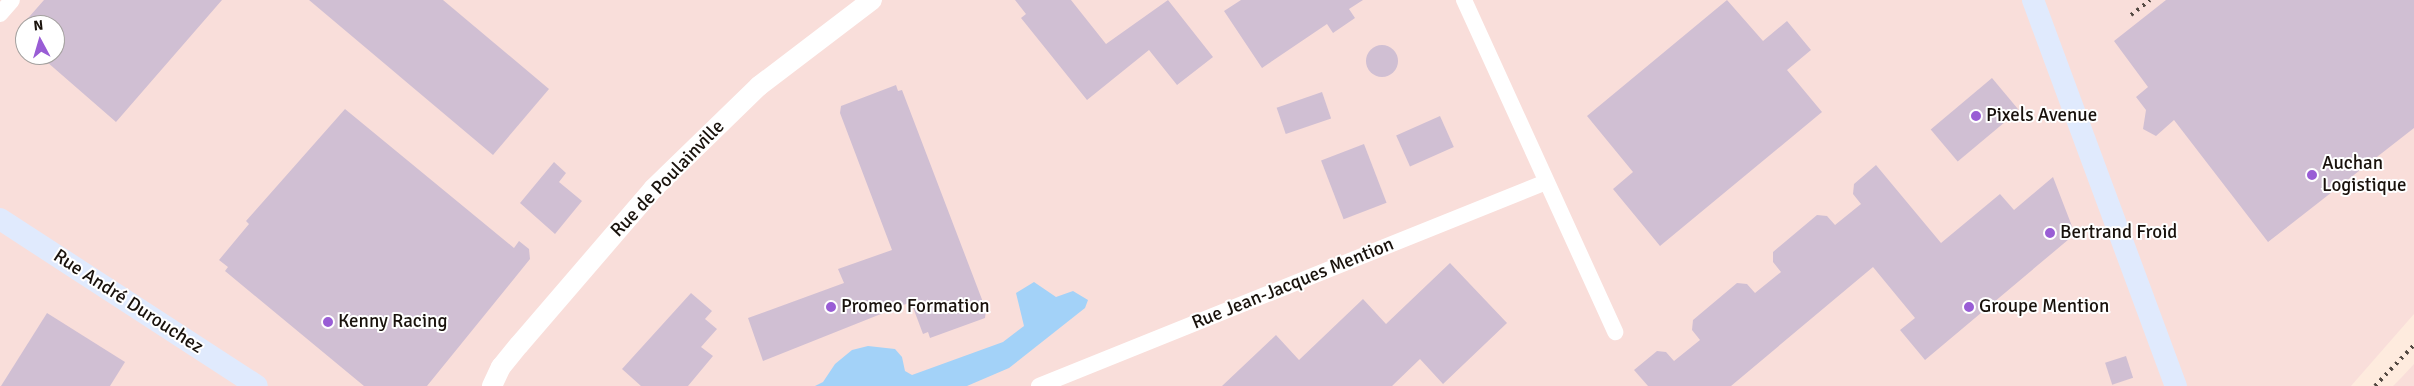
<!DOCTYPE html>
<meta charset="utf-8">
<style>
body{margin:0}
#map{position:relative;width:2414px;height:386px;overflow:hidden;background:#feebde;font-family:Signika,sans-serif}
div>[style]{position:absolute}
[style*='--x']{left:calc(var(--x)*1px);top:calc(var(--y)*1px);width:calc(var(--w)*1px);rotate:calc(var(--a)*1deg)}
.industrial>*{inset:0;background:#f9deda}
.water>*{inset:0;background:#a3d2f8}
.building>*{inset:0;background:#d0bfd3;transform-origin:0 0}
.round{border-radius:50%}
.minor>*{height:16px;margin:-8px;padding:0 8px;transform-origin:8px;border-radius:8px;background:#fff}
.tertiary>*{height:20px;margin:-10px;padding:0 10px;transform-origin:10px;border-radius:10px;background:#fff}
.secondary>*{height:22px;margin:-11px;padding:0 11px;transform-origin:11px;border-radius:11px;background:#e0eafd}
.rail>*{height:4px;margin-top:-2px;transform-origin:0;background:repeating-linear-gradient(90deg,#524841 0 2.5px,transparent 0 7.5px)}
.dots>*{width:14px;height:14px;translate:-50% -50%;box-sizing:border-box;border:2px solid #fff;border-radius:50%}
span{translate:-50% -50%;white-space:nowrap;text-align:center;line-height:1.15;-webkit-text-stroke:4px #fff;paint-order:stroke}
.poi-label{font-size:19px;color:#19120c}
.left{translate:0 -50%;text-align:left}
.street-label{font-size:19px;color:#19120c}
.north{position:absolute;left:15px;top:15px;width:50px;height:50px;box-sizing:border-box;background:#fff;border:1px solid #a3a09e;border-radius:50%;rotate:354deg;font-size:14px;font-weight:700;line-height:20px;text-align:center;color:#19120c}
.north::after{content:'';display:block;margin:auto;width:18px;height:22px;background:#995dd5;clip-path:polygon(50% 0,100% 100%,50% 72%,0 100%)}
</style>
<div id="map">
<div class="industrial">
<i style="clip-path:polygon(evenodd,0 0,2414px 0,2414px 314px,2351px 386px,0 386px,0 0,25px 25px,55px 25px,55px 55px,25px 55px,25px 25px)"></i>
<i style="clip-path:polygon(2414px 364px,2414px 386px,2393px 386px,2401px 378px)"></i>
</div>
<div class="water">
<i style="clip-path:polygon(1034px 282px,1056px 297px,1073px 291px,1088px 300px,1085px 308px,1009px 368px,967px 386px,815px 386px,823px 382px,835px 364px,852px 350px,868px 346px,895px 349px,902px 357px,905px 371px,912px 375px,1003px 342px,1024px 326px,1016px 293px)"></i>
</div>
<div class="building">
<i style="clip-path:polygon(44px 0,222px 0,116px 122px,39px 55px,55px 55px,55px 25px,22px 25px)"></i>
<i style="clip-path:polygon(309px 0,443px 0,549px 89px,493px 155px)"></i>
<i style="clip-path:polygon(1015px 0,1071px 0,1106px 44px,1168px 0,1213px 57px,1177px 85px,1149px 50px,1087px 100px,1021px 18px,1026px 14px)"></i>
<i style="clip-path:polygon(1241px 0,1363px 0,1349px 9px,1355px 18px,1333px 33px,1327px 24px,1262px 68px,1224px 11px)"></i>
<i style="clip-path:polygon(1727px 0,1763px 41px,1787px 21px,1811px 50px,1787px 70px,1822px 112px,1660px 246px,1613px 189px,1633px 172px,1587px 116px)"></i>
<i style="clip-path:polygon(2166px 0,2414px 0,2414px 128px,2268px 242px,2174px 120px,2156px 136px,2143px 129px,2146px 110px,2136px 97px,2148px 87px,2114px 41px)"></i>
<i class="round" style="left:1366px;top:45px;width:32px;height:32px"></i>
<i style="left:1992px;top:78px;width:42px;height:80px;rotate:50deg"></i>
<i style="clip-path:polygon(896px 85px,898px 91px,902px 90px,986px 310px,985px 318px,930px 338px,928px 332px,923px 334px,911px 302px,763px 361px,748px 318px,844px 283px,838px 269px,892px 250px,840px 113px,841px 106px)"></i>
<i style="left:1322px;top:92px;width:28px;height:48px;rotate:71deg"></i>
<i style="clip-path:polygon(345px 109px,514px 248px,519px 241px,529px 249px,530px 259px,427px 386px,364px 386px,225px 271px,228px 267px,219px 260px,249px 224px,246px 221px)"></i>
<i style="left:1440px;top:116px;width:34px;height:48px;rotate:66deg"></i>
<i style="left:1364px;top:144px;width:63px;height:46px;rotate:69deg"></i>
<i style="clip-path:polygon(554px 162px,566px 173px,559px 182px,582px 201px,555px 234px,520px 203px)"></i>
<i style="clip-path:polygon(1876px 165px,1941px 243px,2000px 194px,2014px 210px,2053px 177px,2075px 234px,1925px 360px,1900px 330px,1915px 318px,1873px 267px,1731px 386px,1648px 386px,1634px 370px,1657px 351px,1666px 352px,1674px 361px,1700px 340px,1692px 330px,1693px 320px,1737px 283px,1747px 284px,1755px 293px,1781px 272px,1773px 262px,1773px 252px,1817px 215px,1827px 216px,1835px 225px,1861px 204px,1853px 194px,1854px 184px)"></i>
<i style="clip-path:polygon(1450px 263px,1507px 323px,1443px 384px,1420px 359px,1392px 386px,1222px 386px,1276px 335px,1299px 360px,1363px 299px,1386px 324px)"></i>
<i style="clip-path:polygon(691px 293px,712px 311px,705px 319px,717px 329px,701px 347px,713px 356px,688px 386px,641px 386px,622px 369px)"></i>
<i style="clip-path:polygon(47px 313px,125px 362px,110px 386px,1px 386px)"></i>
<i style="left:2126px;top:356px;width:23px;height:22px;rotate:72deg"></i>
</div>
<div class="minor">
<i style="--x:1464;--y:0;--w:365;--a:65.5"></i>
<i style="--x:0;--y:14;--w:18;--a:-49"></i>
<i style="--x:1039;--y:386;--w:547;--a:-21.92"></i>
</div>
<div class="tertiary">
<i style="--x:492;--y:386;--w:21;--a:-65"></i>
<i style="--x:501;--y:367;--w:28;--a:-51"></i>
<i style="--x:519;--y:345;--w:206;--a:-49.3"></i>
<i style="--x:653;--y:189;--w:148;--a:-44.2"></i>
<i style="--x:759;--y:86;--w:142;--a:-37.3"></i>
</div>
<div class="secondary">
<i style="--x:2033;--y:0;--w:412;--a:69.7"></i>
<i style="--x:0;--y:219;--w:306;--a:33"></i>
</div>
<div class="rail">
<i style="--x:2131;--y:15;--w:24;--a:-38"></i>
<i style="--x:2375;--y:386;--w:57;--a:-46.4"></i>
</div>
<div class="dots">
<i style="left:1976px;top:116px;background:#995dd5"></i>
<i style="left:2312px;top:175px;background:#995dd5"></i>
<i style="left:2050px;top:233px;background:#995dd5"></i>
<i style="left:831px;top:307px;background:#995dd5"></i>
<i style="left:1969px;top:307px;background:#995dd5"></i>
<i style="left:328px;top:322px;background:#995dd5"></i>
</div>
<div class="poi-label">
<span class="left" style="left:1986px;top:116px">Pixels Avenue</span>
<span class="left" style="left:2322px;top:175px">Auchan<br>Logistique</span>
<span class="left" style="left:2060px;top:233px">Bertrand Froid</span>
<span class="left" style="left:841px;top:307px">Promeo Formation</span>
<span class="left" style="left:1979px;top:307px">Groupe Mention</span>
<span class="left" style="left:338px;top:322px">Kenny Racing</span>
</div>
<div class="street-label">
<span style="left:668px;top:179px;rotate:-46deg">Rue de Poulainville</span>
<span style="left:1293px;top:284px;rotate:-22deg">Rue Jean-Jacques Mention</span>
<span style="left:128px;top:302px;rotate:33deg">Rue André Durouchez</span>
</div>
<div class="north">N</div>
</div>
